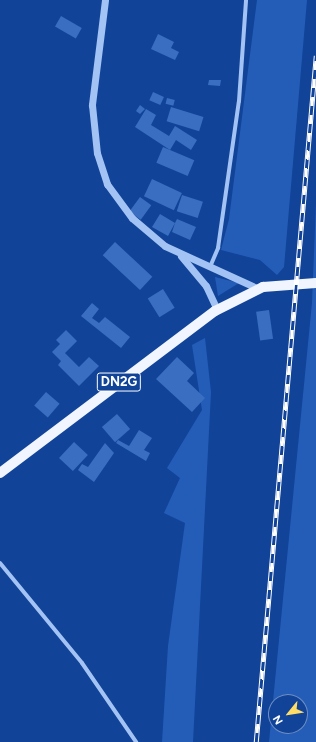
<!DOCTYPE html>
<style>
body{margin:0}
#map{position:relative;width:316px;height:742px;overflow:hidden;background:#149;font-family:Figtree,sans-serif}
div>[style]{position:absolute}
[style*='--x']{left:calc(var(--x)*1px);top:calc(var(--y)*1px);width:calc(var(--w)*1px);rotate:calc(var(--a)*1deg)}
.green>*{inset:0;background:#245db8}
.building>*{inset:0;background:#3a6ec1;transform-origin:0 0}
.minor>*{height:4px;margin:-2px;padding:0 2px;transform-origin:2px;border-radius:2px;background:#a3c3f4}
.tertiary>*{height:7px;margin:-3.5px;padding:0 3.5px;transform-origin:3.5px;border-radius:3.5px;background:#a3c3f4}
.primary>*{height:10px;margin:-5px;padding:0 5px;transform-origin:5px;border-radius:5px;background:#f0f5ff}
.rail>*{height:4.5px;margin-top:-2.25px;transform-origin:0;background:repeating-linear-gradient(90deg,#149 0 9px,#fff 0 18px);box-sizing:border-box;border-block:1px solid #fff}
span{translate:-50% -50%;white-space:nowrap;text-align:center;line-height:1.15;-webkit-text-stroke:3px #149;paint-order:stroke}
.shield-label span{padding:1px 3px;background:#149;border:1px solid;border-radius:3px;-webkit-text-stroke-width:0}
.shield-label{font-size:13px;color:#fff;font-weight:700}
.north{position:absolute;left:268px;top:694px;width:40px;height:40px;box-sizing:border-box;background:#149;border:1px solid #708fc2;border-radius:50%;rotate:240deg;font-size:11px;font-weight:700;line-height:16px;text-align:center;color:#fff}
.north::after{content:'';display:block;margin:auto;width:14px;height:18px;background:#ffdc66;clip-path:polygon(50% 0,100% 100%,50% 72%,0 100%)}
</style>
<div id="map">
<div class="green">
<i style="clip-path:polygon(257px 0,307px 0,284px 267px,277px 275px,260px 260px,221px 250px,229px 219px)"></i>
<i style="clip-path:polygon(evenodd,316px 203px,316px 742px,269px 742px,312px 303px,316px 203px,276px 702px,300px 702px,300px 726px,276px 726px,276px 702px)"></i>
<i style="clip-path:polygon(215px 277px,239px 283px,218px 296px)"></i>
<i style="clip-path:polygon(205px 338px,211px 392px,193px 742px,162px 742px,168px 646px,185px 523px,164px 513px,180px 478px,167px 468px,202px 410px,192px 345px)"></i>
</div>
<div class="building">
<i style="left:61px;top:16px;width:24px;height:12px;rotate:30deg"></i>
<i style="clip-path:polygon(158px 34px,174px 42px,171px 48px,179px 52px,175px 60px,151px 49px)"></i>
<i style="clip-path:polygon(209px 80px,221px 80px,220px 86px,208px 85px)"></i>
<i style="left:153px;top:92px;width:12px;height:9px;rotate:24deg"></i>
<i style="left:167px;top:98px;width:8px;height:6px;rotate:14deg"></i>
<i style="clip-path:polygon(140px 105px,145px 109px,140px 114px,136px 111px)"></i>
<i style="left:171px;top:107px;width:34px;height:15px;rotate:17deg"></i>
<i style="clip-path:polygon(146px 109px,156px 115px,151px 125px,169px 136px,175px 126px,197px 140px,191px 150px,176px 140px,170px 150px,135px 127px)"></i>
<i style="left:163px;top:147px;width:34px;height:17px;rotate:23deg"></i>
<i style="left:152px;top:179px;width:33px;height:19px;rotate:25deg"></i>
<i style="left:182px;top:195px;width:22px;height:17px;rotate:18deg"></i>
<i style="left:140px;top:197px;width:14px;height:18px;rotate:36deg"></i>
<i style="clip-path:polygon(160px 214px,175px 223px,177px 219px,196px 227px,190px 240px,172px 232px,175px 223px,168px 236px,152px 227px)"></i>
<i style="left:115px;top:242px;width:51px;height:18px;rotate:43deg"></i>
<i style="left:163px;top:289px;width:22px;height:18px;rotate:58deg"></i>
<i style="clip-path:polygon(92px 303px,99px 309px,92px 318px,99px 323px,105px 317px,130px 337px,121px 348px,81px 316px)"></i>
<i style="left:269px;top:310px;width:29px;height:13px;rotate:82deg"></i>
<i style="clip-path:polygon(66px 330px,77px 341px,65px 353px,79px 367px,89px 357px,99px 366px,79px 386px,58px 365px,61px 361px,52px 352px,60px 344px,56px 340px)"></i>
<i style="clip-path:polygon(177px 357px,194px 373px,187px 381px,205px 398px,192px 412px,156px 379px)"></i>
<i style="left:46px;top:392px;width:18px;height:18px;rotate:41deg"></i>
<i style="left:117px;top:414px;width:20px;height:20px;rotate:49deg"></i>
<i style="clip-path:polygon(139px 430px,152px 438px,144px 450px,150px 453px,146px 461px,116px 443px,118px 440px,129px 446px)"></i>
<i style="left:74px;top:442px;width:19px;height:22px;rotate:43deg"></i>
<i style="clip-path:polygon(105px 443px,114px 453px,94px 482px,78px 470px,82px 464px,88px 467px)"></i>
</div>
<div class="minor">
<i style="--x:210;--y:267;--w:21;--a:-67"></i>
<i style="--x:218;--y:248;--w:148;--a:-81.9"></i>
<i style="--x:239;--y:101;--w:101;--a:-86"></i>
<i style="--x:0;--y:563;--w:129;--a:50.6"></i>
<i style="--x:82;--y:663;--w:96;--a:55.6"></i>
</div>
<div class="tertiary">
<i style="--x:105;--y:0;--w:106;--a:97.1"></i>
<i style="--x:92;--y:105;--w:48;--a:84.1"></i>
<i style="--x:97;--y:153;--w:33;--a:72"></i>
<i style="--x:107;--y:184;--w:42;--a:53.7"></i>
<i style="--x:132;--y:218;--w:43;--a:40.3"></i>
<i style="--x:165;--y:246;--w:103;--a:24.6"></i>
<i style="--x:181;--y:256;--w:39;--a:50"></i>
<i style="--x:206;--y:286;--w:26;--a:65"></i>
</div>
<div class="primary">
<i style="--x:0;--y:473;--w:269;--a:-37"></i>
<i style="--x:215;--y:311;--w:54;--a:-26.6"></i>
<i style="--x:263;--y:287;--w:53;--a:-4.3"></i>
</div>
<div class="rail">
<i style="--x:256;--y:742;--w:689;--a:-85"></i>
</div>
<div class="shield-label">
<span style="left:119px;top:382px">DN2G</span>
</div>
<div class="north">N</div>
</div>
